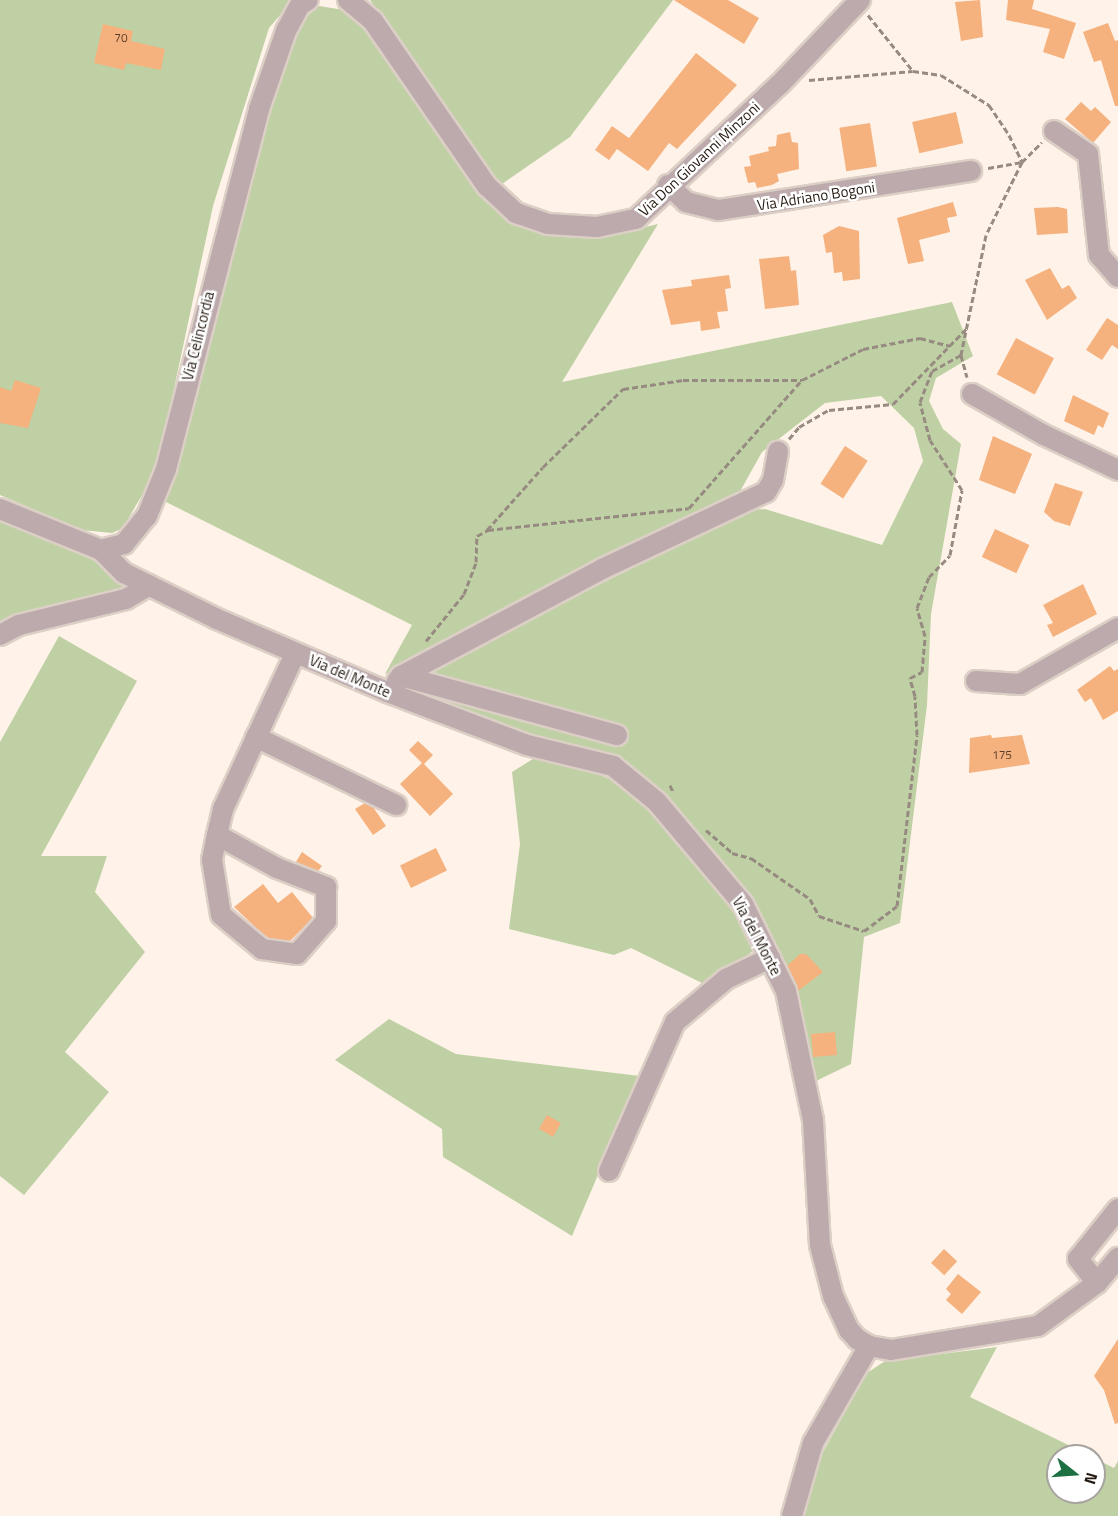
<!DOCTYPE html>
<style>
body{margin:0}
#map{position:relative;width:1118px;height:1516px;overflow:hidden;background:#fff2e8;font-family:"Titillium Web",sans-serif}
div>[style]{position:absolute}
[style*='--x']{left:calc(var(--x)*1px);top:calc(var(--y)*1px);width:calc(var(--w)*1px);rotate:calc(var(--a)*1deg)}
.green>*{inset:0;background:#bfd1a4}
.building>*{inset:0;background:#f5b17e;transform-origin:0 0}
.path>*{height:3px;margin-top:-1.5px;transform-origin:0;background:repeating-linear-gradient(90deg,#978b81 0 6px,transparent 0 9px)}
.roads{filter:drop-shadow(2px 0 #dccfc5) drop-shadow(-2px 0 #dccfc5) drop-shadow(0 2px #dccfc5) drop-shadow(0 -2px #dccfc5)}
.minor>*{height:20px;margin:-10px;padding:0 10px;transform-origin:10px;border-radius:10px;background:#bcaaad}
span{translate:-50% -50%;white-space:nowrap;text-align:center;line-height:1.15;-webkit-text-stroke:5px #fff;paint-order:stroke}
.number-label{font-size:12px;color:#583f2c}
.number-label span{-webkit-text-stroke-width:0}
.street-label{font-size:15px;color:#241910}
.north{position:absolute;left:1046px;top:1444px;width:60px;height:60px;box-sizing:border-box;background:#fff;border:2px solid #a7a39f;border-radius:50%;rotate:107deg;font-size:16px;font-weight:700;line-height:24px;text-align:center;color:#241910}
.north::after{content:'';display:block;margin:auto;width:21px;height:27px;background:#1c7042;clip-path:polygon(50% 0,100% 100%,50% 72%,0 100%)}
</style>
<div id="map">
<div class="green">
<i style="clip-path:polygon(0 0,293px 0,269px 28px,213px 206px,165px 431px,150px 481px,123px 528px,112px 533px,82px 530px,0 495px)"></i>
<i style="clip-path:polygon(370px 0,673px 0,570px 137px,499px 186px)"></i>
<i style="clip-path:polygon(319px 6px,344px 10px,370px 30px,490px 199px,555px 233px,600px 238px,658px 224px,562px 382px,952px 302px,973px 356px,936px 378px,929px 401px,943px 429px,961px 444px,931px 614px,927px 705px,900px 923px,864px 937px,851px 1064px,816px 1081px,776px 957px,661px 793px,401px 687px,417px 674px,751px 510px,765px 509px,882px 545px,923px 461px,914px 428px,881px 396px,825px 403px,762px 452px,738px 495px,385px 674px,412px 625px,164px 501px,236px 214px,268px 105px,297px 25px)"></i>
<i style="clip-path:polygon(0 521px,93px 559px,129px 583px,121px 594px,0 630px)"></i>
<i style="clip-path:polygon(59px 636px,137px 681px,41px 856px,107px 856px,95px 892px,145px 952px,65px 1052px,109px 1092px,24px 1195px,0 1176px,0 742px)"></i>
<i style="clip-path:polygon(536px 757px,566px 761px,612px 780px,646px 807px,736px 913px,754px 950px,708px 986px,631px 948px,614px 955px,509px 929px,520px 844px,512px 772px)"></i>
<i style="clip-path:polygon(389px 1019px,456px 1054px,640px 1076px,572px 1236px,443px 1157px,442px 1129px,335px 1060px)"></i>
<i style="clip-path:polygon(997px 1347px,970px 1397px,1091px 1456px,1058px 1456px,1058px 1492px,1094px 1492px,1094px 1458px,1114px 1468px,1118px 1461px,1118px 1516px,804px 1516px,823px 1452px,867px 1373px,885px 1361px)"></i>
</div>
<div class="building">
<i style="clip-path:polygon(674px 0,728px 0,759px 18px,744px 44px)"></i>
<i style="clip-path:polygon(980px 0,983px 37px,961px 41px,955px 2px)"></i>
<i style="clip-path:polygon(1008px 0,1034px 0,1032px 9px,1076px 23px,1064px 59px,1043px 52px,1050px 29px,1006px 20px)"></i>
<i style="clip-path:polygon(1108px 23px,1115px 41px,1118px 40px,1118px 106px,1115px 106px,1101px 60px,1094px 62px,1083px 32px)"></i>
<i style="clip-path:polygon(103px 24px,133px 31px,131px 41px,165px 49px,161px 70px,126px 63px,124px 70px,94px 63px)"></i>
<i style="clip-path:polygon(696px 53px,737px 85px,677px 149px,669px 143px,648px 171px,617px 149px,609px 160px,595px 150px,612px 126px,629px 138px)"></i>
<i style="clip-path:polygon(1081px 102px,1091px 111px,1095px 107px,1111px 122px,1093px 143px,1065px 119px)"></i>
<i style="left:956px;top:112px;width:32px;height:45px;rotate:77deg"></i>
<i style="left:870px;top:123px;width:44px;height:31px;rotate:81deg"></i>
<i style="clip-path:polygon(790px 132px,792px 142px,798px 143px,799px 169px,777px 174px,779px 181px,772px 185px,757px 188px,755px 182px,748px 183px,744px 167px,751px 166px,749px 156px,769px 151px,768px 147px,776px 146px,777px 135px)"></i>
<i style="clip-path:polygon(953px 202px,957px 216px,947px 218px,950px 232px,919px 240px,924px 261px,908px 264px,897px 218px)"></i>
<i style="clip-path:polygon(1058px 207px,1067px 209px,1068px 233px,1037px 235px,1034px 208px)"></i>
<i style="clip-path:polygon(839px 226px,859px 231px,860px 279px,843px 281px,842px 272px,834px 273px,832px 252px,826px 253px,823px 235px)"></i>
<i style="clip-path:polygon(789px 256px,791px 271px,796px 270px,799px 305px,765px 309px,759px 259px)"></i>
<i style="clip-path:polygon(1050px 268px,1062px 289px,1069px 285px,1077px 298px,1047px 320px,1025px 280px)"></i>
<i style="clip-path:polygon(729px 275px,731px 288px,725px 289px,728px 311px,717px 312px,720px 328px,701px 331px,700px 321px,671px 325px,662px 290px,692px 286px,691px 280px)"></i>
<i style="clip-path:polygon(1107px 318px,1118px 325px,1118px 349px,1112px 345px,1102px 360px,1086px 350px)"></i>
<i style="left:1016px;top:338px;width:43px;height:41px;rotate:28deg"></i>
<i style="clip-path:polygon(15px 380px,41px 388px,28px 428px,0 423px,0 387px,11px 391px)"></i>
<i style="clip-path:polygon(1073px 395px,1109px 413px,1103px 428px,1098px 425px,1094px 435px,1064px 421px)"></i>
<i style="clip-path:polygon(993px 436px,1032px 454px,1015px 494px,979px 480px)"></i>
<i style="left:845px;top:446px;width:27px;height:45px;rotate:33deg"></i>
<i style="clip-path:polygon(1055px 483px,1083px 492px,1070px 526px,1054px 521px,1044px 512px)"></i>
<i style="left:995px;top:529px;width:38px;height:31px;rotate:25deg"></i>
<i style="clip-path:polygon(1083px 584px,1097px 614px,1053px 637px,1047px 625px,1053px 623px,1043px 605px)"></i>
<i style="clip-path:polygon(1110px 666px,1114px 671px,1118px 669px,1118px 711px,1103px 720px,1091px 698px,1085px 702px,1077px 690px)"></i>
<i style="clip-path:polygon(991px 735px,992px 738px,1022px 735px,1030px 764px,969px 773px,970px 738px)"></i>
<i style="clip-path:polygon(418px 741px,433px 755px,424px 764px,453px 794px,430px 816px,400px 784px,422px 763px,409px 750px)"></i>
<i style="clip-path:polygon(365px 803px,373px 807px,386px 826px,373px 835px,355px 809px)"></i>
<i style="left:436px;top:848px;width:25px;height:40px;rotate:64deg"></i>
<i style="clip-path:polygon(302px 852px,322px 866px,318px 871px,296px 862px)"></i>
<i style="clip-path:polygon(263px 884px,278px 903px,292px 892px,313px 918px,290px 941px,267px 938px,234px 907px)"></i>
<i style="clip-path:polygon(800px 954px,806px 954px,823px 972px,798px 991px,787px 966px)"></i>
<i style="left:835px;top:1032px;width:23px;height:24px;rotate:85deg"></i>
<i style="left:547px;top:1115px;width:16px;height:16px;rotate:30deg"></i>
<i style="left:944px;top:1249px;width:18px;height:19px;rotate:43deg"></i>
<i style="clip-path:polygon(958px 1274px,981px 1292px,962px 1314px,946px 1300px,951px 1294px,946px 1289px)"></i>
<i style="clip-path:polygon(1118px 1339px,1118px 1423px,1115px 1424px,1104px 1390px,1094px 1376px)"></i>
</div>
<div class="path">
<i style="--x:868;--y:15;--w:72;--a:51.2"></i>
<i style="--x:809;--y:80;--w:104;--a:-4.9"></i>
<i style="--x:913;--y:71;--w:28;--a:8"></i>
<i style="--x:941;--y:75;--w:57;--a:32"></i>
<i style="--x:989;--y:105;--w:36;--a:56"></i>
<i style="--x:1009;--y:135;--w:30;--a:64"></i>
<i style="--x:1022;--y:162;--w:81;--a:116.3"></i>
<i style="--x:986;--y:235;--w:123;--a:101.8"></i>
<i style="--x:961;--y:355;--w:23;--a:75"></i>
<i style="--x:988;--y:168;--w:35;--a:-10"></i>
<i style="--x:1022;--y:162;--w:28;--a:-45"></i>
<i style="--x:789;--y:439;--w:16;--a:-50"></i>
<i style="--x:799;--y:427;--w:34;--a:-30"></i>
<i style="--x:829;--y:410;--w:64;--a:-5.4"></i>
<i style="--x:893;--y:404;--w:105;--a:-45.8"></i>
<i style="--x:487;--y:530;--w:84;--a:-48.4"></i>
<i style="--x:543;--y:467;--w:112;--a:-44.3"></i>
<i style="--x:623;--y:389;--w:61;--a:-8.5"></i>
<i style="--x:683;--y:380;--w:119;--a:0"></i>
<i style="--x:426;--y:641;--w:60;--a:-51"></i>
<i style="--x:464;--y:594;--w:34;--a:-69"></i>
<i style="--x:476;--y:562;--w:26;--a:-88"></i>
<i style="--x:477;--y:536;--w:13;--a:-29"></i>
<i style="--x:488;--y:530;--w:202;--a:-6.2"></i>
<i style="--x:689;--y:508;--w:171;--a:-48.6"></i>
<i style="--x:802;--y:380;--w:68;--a:-26.9"></i>
<i style="--x:863;--y:349;--w:58;--a:-10.9"></i>
<i style="--x:920;--y:338;--w:31;--a:15"></i>
<i style="--x:670;--y:785;--w:8;--a:67"></i>
<i style="--x:706;--y:830;--w:35;--a:41"></i>
<i style="--x:732;--y:853;--w:20;--a:15"></i>
<i style="--x:751;--y:858;--w:72;--a:34.8"></i>
<i style="--x:810;--y:899;--w:19;--a:62"></i>
<i style="--x:819;--y:916;--w:47;--a:18.4"></i>
<i style="--x:864;--y:931;--w:41;--a:-37.1"></i>
<i style="--x:897;--y:906;--w:172;--a:-83.3"></i>
<i style="--x:917;--y:735;--w:39;--a:-93"></i>
<i style="--x:915;--y:696;--w:19;--a:-106"></i>
<i style="--x:910;--y:678;--w:13;--a:-27"></i>
<i style="--x:922;--y:672;--w:36;--a:-85"></i>
<i style="--x:925;--y:636;--w:29;--a:-106"></i>
<i style="--x:917;--y:608;--w:33;--a:-69"></i>
<i style="--x:929;--y:577;--w:30;--a:-46"></i>
<i style="--x:950;--y:555;--w:66;--a:-79.5"></i>
<i style="--x:962;--y:490;--w:59;--a:-122.6"></i>
<i style="--x:930;--y:440;--w:39;--a:-105"></i>
<i style="--x:920;--y:402;--w:33;--a:-69"></i>
<i style="--x:932;--y:371;--w:33;--a:-29"></i>
</div>
<div class="roads">
<div class="minor">
<i style="--x:348;--y:0;--w:33;--a:40"></i>
<i style="--x:373;--y:21;--w:201;--a:55.4"></i>
<i style="--x:487;--y:186;--w:40;--a:43"></i>
<i style="--x:516;--y:213;--w:34;--a:19"></i>
<i style="--x:548;--y:224;--w:49;--a:3.5"></i>
<i style="--x:597;--y:227;--w:40;--a:-12"></i>
<i style="--x:636;--y:219;--w:197;--a:-43.2"></i>
<i style="--x:780;--y:84;--w:116;--a:-46.4"></i>
<i style="--x:1054;--y:131;--w:41;--a:34.1"></i>
<i style="--x:1088;--y:154;--w:102;--a:83.8"></i>
<i style="--x:1099;--y:255;--w:29;--a:49"></i>
<i style="--x:668;--y:185;--w:25;--a:43"></i>
<i style="--x:686;--y:202;--w:33;--a:14"></i>
<i style="--x:718;--y:210;--w:256;--a:-8.8"></i>
<i style="--x:972;--y:394;--w:83;--a:29.7"></i>
<i style="--x:1044;--y:435;--w:82;--a:25.3"></i>
<i style="--x:0;--y:509;--w:109;--a:22.1"></i>
<i style="--x:101;--y:550;--w:24;--a:-15"></i>
<i style="--x:124;--y:544;--w:36;--a:-51"></i>
<i style="--x:147;--y:516;--w:51;--a:-68"></i>
<i style="--x:166;--y:469;--w:372;--a:-75.5"></i>
<i style="--x:259;--y:109;--w:83;--a:-70.9"></i>
<i style="--x:286;--y:31;--w:30;--a:-62"></i>
<i style="--x:300;--y:5;--w:9;--a:-32"></i>
<i style="--x:101;--y:550;--w:33;--a:45"></i>
<i style="--x:124;--y:573;--w:104;--a:26.3"></i>
<i style="--x:217;--y:619;--w:185;--a:23.2"></i>
<i style="--x:387;--y:692;--w:150;--a:20.7"></i>
<i style="--x:527;--y:745;--w:89;--a:13.7"></i>
<i style="--x:613;--y:766;--w:57;--a:39.3"></i>
<i style="--x:657;--y:802;--w:133;--a:49.9"></i>
<i style="--x:743;--y:904;--w:97;--a:63.7"></i>
<i style="--x:786;--y:991;--w:132;--a:78.2"></i>
<i style="--x:813;--y:1120;--w:125;--a:86.8"></i>
<i style="--x:820;--y:1245;--w:53;--a:75.7"></i>
<i style="--x:833;--y:1296;--w:38;--a:65"></i>
<i style="--x:849;--y:1330;--w:12;--a:48"></i>
<i style="--x:857;--y:1339;--w:14;--a:30"></i>
<i style="--x:869;--y:1346;--w:22;--a:10"></i>
<i style="--x:891;--y:1350;--w:149;--a:-9.3"></i>
<i style="--x:1038;--y:1326;--w:73;--a:-36.1"></i>
<i style="--x:1097;--y:1283;--w:33;--a:-50"></i>
<i style="--x:0;--y:635;--w:21;--a:-28"></i>
<i style="--x:19;--y:625;--w:110;--a:-13.7"></i>
<i style="--x:126;--y:599;--w:27;--a:-31"></i>
<i style="--x:401;--y:676;--w:228;--a:-28"></i>
<i style="--x:602;--y:569;--w:181;--a:-25.2"></i>
<i style="--x:766;--y:492;--w:14;--a:-60"></i>
<i style="--x:773;--y:480;--w:29;--a:-80"></i>
<i style="--x:397;--y:681;--w:6;--a:-51"></i>
<i style="--x:401;--y:676;--w:224;--a:15.3"></i>
<i style="--x:976;--y:681;--w:44;--a:3.9"></i>
<i style="--x:1020;--y:684;--w:113;--a:-29.7"></i>
<i style="--x:256;--y:737;--w:156;--a:25.9"></i>
<i style="--x:217;--y:835;--w:68;--a:28.8"></i>
<i style="--x:277;--y:868;--w:53;--a:21.2"></i>
<i style="--x:326;--y:887;--w:34;--a:90"></i>
<i style="--x:326;--y:921;--w:44;--a:131.3"></i>
<i style="--x:297;--y:954;--w:35;--a:-172"></i>
<i style="--x:262;--y:949;--w:53;--a:-140.3"></i>
<i style="--x:221;--y:915;--w:56;--a:-99.3"></i>
<i style="--x:212;--y:860;--w:25;--a:-79"></i>
<i style="--x:217;--y:835;--w:27;--a:-77"></i>
<i style="--x:223;--y:809;--w:171;--a:-65.1"></i>
<i style="--x:609;--y:1171;--w:163;--a:-66.1"></i>
<i style="--x:675;--y:1022;--w:67;--a:-40.1"></i>
<i style="--x:726;--y:979;--w:49;--a:-25.5"></i>
<i style="--x:1097;--y:1283;--w:31;--a:-128"></i>
<i style="--x:1078;--y:1259;--w:64;--a:-51.3"></i>
<i style="--x:792;--y:1516;--w:76;--a:-74"></i>
<i style="--x:813;--y:1443;--w:112;--a:-60"></i>
</div>
</div>
<div class="number-label">
<span style="left:121px;top:38px">70</span>
<span style="left:1002px;top:755px">175</span>
</div>
<div class="street-label">
<span style="left:699px;top:159px;rotate:-43deg">Via Don Giovanni Minzoni</span>
<span style="left:816px;top:196px;rotate:-9deg">Via Adriano Bogoni</span>
<span style="left:198px;top:336px;rotate:-76deg">Via Celincordia</span>
<span style="left:350px;top:676px;rotate:23deg">Via del Monte</span>
<span style="left:757px;top:936px;rotate:62deg">Via del Monte</span>
</div>
<div class="north">N</div>
</div>
